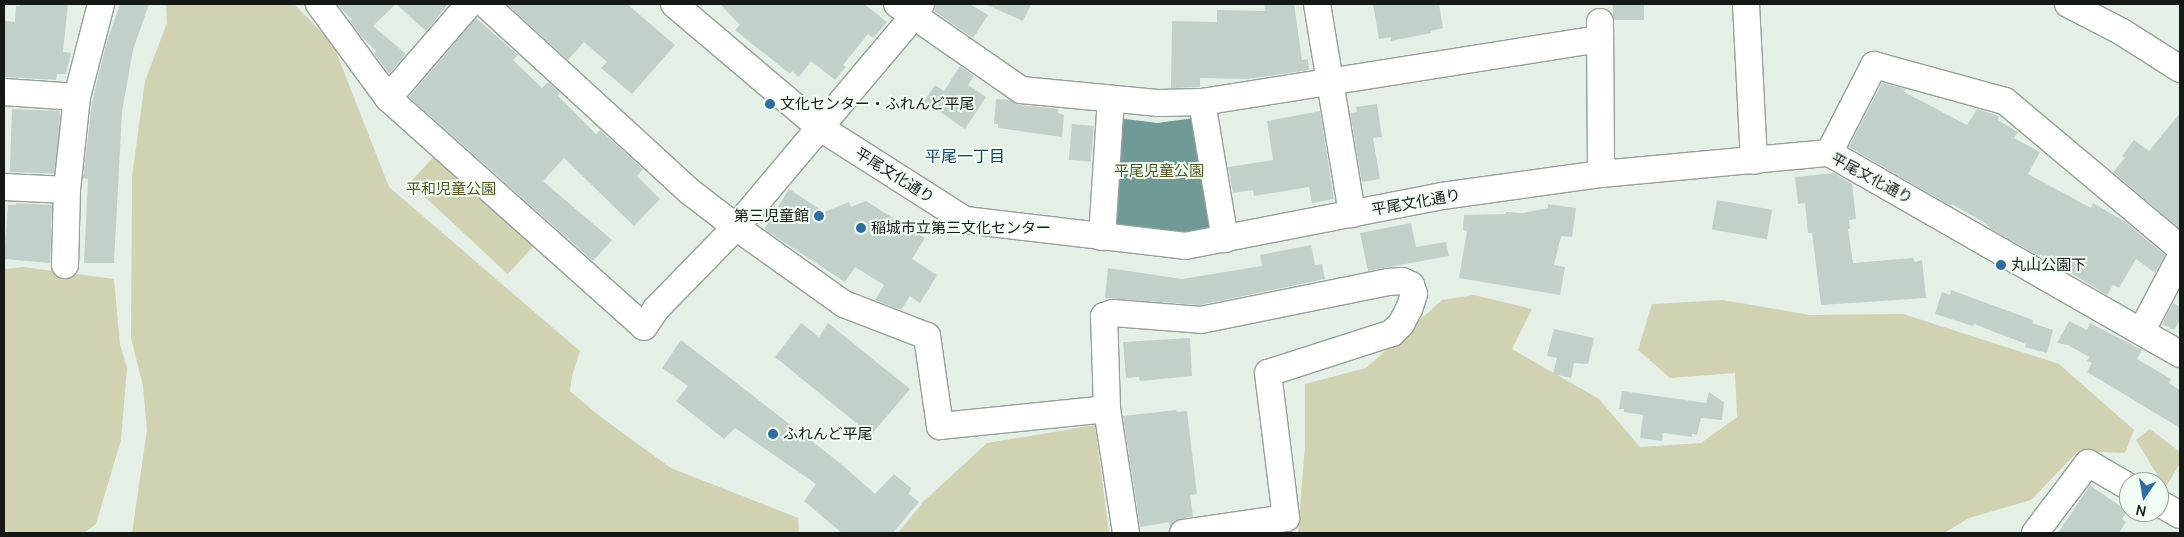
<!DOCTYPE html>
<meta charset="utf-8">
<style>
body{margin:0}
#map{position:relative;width:2184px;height:537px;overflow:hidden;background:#e4f0e6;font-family:Manrope,"Noto Sans JP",sans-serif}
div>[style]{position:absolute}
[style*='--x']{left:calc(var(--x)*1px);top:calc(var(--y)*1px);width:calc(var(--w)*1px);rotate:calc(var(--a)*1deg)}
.green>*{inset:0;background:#d0d2b1;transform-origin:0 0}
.water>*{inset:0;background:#709a96}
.building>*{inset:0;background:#c1d1ca;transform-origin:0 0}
.roads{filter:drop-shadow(1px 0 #96a197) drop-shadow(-1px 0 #96a197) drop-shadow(0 1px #96a197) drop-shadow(0 -1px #96a197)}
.minor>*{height:26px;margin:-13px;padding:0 13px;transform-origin:13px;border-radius:13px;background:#fff}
.dots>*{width:14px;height:14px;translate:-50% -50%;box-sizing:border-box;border:2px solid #f1fef3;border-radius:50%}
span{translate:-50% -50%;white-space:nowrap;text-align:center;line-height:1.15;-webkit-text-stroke:4px #f1fef3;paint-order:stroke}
.poi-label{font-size:15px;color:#151915}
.left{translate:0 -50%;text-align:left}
.right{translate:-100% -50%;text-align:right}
.park-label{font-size:15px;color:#575821}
.street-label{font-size:15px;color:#151915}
.neighbourhood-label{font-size:16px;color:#144166}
.frame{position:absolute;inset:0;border:5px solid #151915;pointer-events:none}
.north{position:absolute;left:2119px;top:472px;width:50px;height:50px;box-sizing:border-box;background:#f1fef3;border:1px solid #99a29a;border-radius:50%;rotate:192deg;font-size:14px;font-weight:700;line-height:20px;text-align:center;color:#151915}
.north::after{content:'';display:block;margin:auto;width:18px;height:22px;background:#2d6da3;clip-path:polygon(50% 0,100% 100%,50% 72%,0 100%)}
</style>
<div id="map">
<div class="green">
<i style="clip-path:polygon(166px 4px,294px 4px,333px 44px,389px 187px,580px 351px,572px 376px,570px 391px,598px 415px,671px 468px,798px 518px,799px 533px,132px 533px,147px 430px,143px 386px,131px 338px,132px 177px,145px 81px,167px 23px)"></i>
<i style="left:441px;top:149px;width:134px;height:46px;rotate:43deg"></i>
<i style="clip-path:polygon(23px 267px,114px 279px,120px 344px,127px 368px,121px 440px,96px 524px,84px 533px,4px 533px,4px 269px)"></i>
<i style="clip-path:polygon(1474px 295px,1532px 309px,1512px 349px,1599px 399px,1640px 447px,1701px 443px,1737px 417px,1735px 373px,1670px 378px,1638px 350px,1652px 304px,1723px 300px,1810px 315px,1903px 314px,2059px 364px,2134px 430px,2125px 453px,2078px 451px,2031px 500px,1969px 518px,1944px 533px,1298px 533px,1305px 446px,1305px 384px,1366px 368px,1442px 300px)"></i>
<i style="clip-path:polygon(1095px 425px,1109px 533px,898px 533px,923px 502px,987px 443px)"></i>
<i style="clip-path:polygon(2150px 429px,2180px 452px,2180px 463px,2167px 485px,2161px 481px,2136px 440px)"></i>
</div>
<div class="water">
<i style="clip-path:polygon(1118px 118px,1157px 123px,1195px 118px,1214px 231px,1198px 234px,1110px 228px)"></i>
</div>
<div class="building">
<i style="clip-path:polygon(21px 4px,68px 4px,63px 52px,71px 53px,66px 74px,57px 74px,56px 80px,4px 77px,5px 21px,15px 22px,16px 6px,20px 6px)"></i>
<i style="clip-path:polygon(120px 4px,149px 4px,133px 50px,122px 112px,114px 263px,84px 263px,88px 179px,83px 178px,92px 102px,107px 41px)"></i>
<i style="clip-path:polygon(337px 4px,396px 4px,373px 26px,406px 54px,389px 74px,374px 53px,376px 51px,361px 36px,350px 21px,352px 20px)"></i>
<i style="clip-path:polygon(396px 4px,444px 4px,447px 6px,426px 31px)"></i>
<i style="clip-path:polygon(507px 4px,627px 4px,675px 45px,632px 94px,601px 68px,607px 62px,584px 42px,568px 60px)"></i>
<i style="clip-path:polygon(720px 4px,864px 4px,887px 22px,873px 38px,868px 34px,843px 65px,846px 67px,835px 80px,811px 61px,799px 77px,792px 71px,790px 74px,735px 30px,740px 25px)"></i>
<i style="clip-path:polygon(936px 4px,970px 4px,988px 15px,973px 38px,934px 11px)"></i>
<i style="clip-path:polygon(985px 4px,1031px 4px,1023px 21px)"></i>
<i style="clip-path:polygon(1264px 4px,1294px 4px,1302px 60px,1308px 59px,1309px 70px,1248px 79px,1200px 78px,1200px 87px,1171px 88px,1172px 21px,1217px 22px,1217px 10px,1265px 11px)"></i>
<i style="clip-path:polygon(1373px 4px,1439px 4px,1443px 28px,1431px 31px,1431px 33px,1391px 41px,1391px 37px,1379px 39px)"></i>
<i style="left:1613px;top:4px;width:31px;height:16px"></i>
<i style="clip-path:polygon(476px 18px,518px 55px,513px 60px,542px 88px,548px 82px,560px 93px,558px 96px,596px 134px,600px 130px,643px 169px,637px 176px,660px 199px,634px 226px,564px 158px,543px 181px,612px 240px,593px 261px,409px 97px)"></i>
<i style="clip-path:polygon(960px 66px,974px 76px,968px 85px,986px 97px,965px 129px,924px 101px,935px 85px,944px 91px)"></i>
<i style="clip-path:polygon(1882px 83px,1906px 89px,1904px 92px,1967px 125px,1977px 109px,1999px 116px,1998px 120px,2018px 132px,2014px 138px,2040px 152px,2028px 174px,2091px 208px,2093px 203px,2124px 221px,2165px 255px,2155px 273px,2136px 259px,2119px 288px,2113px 285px,2107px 295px,2040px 254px,2039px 256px,1991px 229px,1985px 223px,1952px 204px,1951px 206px,1849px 147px)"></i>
<i style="clip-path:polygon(996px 99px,1010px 100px,1020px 105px,1058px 109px,1058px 113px,1064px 115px,1062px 137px,998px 128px,998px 124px,994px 124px)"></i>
<i style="clip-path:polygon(1377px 104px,1382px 137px,1373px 138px,1380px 179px,1362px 182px,1350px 113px,1357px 112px,1356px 107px)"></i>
<i style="left:12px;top:109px;width:48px;height:63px;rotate:2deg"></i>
<i style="clip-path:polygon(1320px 111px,1334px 199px,1312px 203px,1309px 187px,1254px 196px,1253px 190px,1233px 193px,1228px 167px,1273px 160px,1267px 121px)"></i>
<i style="clip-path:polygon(2180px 113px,2180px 229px,2113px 172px,2125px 158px,2122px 156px,2134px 140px,2149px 151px)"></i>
<i style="left:1072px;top:124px;width:22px;height:36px;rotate:5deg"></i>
<i style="clip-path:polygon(1834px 173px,1852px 184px,1856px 219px,1849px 220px,1850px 229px,1848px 229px,1853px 263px,1913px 258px,1915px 262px,1922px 260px,1926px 298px,1821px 305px,1812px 233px,1808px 233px,1805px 203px,1798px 204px,1795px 177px)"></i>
<i style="clip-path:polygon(789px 189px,824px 212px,849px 202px,851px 207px,866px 201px,925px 238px,912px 259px,937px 275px,920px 303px,910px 296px,901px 310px,875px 300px,884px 285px,855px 267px,845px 282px,764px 229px)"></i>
<i style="left:1717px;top:200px;width:56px;height:30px;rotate:10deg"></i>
<i style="clip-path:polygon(16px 203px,52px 205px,50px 263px,4px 259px,8px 205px,16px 205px)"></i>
<i style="clip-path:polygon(1548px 204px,1576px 208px,1572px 237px,1561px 236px,1554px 265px,1565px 267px,1560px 295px,1459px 278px,1467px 231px,1463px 230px,1464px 215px,1506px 214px,1506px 212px,1523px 213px,1548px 208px)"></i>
<i style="clip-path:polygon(1411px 223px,1416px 247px,1446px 242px,1449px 256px,1368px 271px,1360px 233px)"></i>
<i style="clip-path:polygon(1311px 245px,1315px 265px,1322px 264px,1325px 279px,1200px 305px,1105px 298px,1108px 268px,1182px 279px,1262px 266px,1260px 255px)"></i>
<i style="clip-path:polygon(1951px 290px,2033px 320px,2032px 323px,2053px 330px,2047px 353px,2025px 347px,2026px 344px,1974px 324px,1973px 326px,1935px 314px,1942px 292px,1950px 295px)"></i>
<i style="clip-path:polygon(2173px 303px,2180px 307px,2180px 320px,2174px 330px,2162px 324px)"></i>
<i style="clip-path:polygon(2069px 321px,2087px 330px,2090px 323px,2142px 350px,2137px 359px,2171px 379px,2169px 383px,2180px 390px,2180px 428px,2087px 372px,2092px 363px,2087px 361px,2089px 357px,2068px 345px,2057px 343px)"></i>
<i style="clip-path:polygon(801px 323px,819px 337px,828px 323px,910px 389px,871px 435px,775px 357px)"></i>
<i style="clip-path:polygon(1554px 329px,1594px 338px,1588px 364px,1574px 363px,1571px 378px,1553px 374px,1557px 358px,1547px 356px)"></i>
<i style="clip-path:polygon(1190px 338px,1192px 376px,1140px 381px,1139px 377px,1126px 378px,1123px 342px)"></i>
<i style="clip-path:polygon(681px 340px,840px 463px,875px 494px,894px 474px,911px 488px,909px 494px,919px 502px,893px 533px,842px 533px,804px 501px,816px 484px,735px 428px,724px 439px,676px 401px,688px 386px,662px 368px)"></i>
<i style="clip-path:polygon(1622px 391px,1706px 403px,1709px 392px,1724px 402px,1722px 420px,1701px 418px,1697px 435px,1692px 434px,1692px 437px,1663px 433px,1662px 441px,1640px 438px,1643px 415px,1624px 412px,1624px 409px,1619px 409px)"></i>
<i style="clip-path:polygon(1176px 410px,1177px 412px,1187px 411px,1197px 494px,1190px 495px,1193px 516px,1174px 521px,1170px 526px,1169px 522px,1140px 527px,1123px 416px)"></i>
<i style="clip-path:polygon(2090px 485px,2127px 511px,2122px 519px,2126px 522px,2119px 533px,2058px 533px)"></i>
</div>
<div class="roads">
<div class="minor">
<i style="--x:319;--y:4;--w:117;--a:53.7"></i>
<i style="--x:388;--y:98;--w:343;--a:41.8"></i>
<i style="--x:644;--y:327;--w:22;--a:-56"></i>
<i style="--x:656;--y:309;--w:115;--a:-45.7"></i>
<i style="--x:736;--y:227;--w:275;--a:-49.9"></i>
<i style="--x:913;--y:17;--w:15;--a:-58"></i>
<i style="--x:485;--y:4;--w:277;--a:42.5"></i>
<i style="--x:689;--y:191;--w:59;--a:37.5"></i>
<i style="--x:736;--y:227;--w:133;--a:35.5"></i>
<i style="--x:844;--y:304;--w:89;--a:21.1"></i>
<i style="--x:927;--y:336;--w:91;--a:81.8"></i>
<i style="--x:940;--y:426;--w:168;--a:-5.8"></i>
<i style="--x:674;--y:4;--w:190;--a:40.3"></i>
<i style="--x:819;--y:127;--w:173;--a:32.5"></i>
<i style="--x:965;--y:220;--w:222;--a:6.7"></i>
<i style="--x:1185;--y:246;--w:262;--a:-11"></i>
<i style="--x:1442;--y:196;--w:161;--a:-7.9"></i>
<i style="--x:1601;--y:174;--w:229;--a:-5.3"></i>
<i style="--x:1829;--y:153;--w:404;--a:29.8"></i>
<i style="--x:897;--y:4;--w:151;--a:34.7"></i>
<i style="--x:1021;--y:90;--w:139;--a:5.4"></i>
<i style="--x:1159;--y:103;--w:43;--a:-1.3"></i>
<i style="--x:1202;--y:102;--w:403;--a:-9"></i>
<i style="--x:1317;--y:4;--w:213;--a:80.5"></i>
<i style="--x:1746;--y:4;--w:157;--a:87.1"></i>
<i style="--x:2068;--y:4;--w:61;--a:27.4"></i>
<i style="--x:2122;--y:32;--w:69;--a:32.5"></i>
<i style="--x:1600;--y:22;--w:152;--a:89.6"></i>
<i style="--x:4;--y:92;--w:73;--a:3.9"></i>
<i style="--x:388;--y:98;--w:124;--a:-49.2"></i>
<i style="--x:1202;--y:102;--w:139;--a:80.5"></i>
<i style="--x:1829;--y:153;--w:99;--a:-62.9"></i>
<i style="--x:1874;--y:65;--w:136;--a:15.4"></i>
<i style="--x:2005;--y:101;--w:229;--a:40"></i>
<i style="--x:4;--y:187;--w:63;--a:2.7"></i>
<i style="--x:1102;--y:237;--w:138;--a:-86.3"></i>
<i style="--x:65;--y:265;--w:75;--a:-88.5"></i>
<i style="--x:67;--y:190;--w:94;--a:-83.9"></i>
<i style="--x:77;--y:97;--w:96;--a:-75.5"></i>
<i style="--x:2142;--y:330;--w:81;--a:-62.2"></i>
<i style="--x:2159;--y:503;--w:24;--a:30"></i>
<i style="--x:1126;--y:533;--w:125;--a:-98.7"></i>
<i style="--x:1107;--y:409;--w:93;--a:-91.8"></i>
<i style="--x:1104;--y:316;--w:9;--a:-18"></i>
<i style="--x:1113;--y:313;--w:88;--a:4.5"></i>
<i style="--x:1201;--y:320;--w:191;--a:-11.5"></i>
<i style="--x:1388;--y:282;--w:14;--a:-4"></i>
<i style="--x:1402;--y:281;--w:10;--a:24"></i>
<i style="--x:1411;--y:285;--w:9;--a:72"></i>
<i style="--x:1414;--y:294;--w:16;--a:108"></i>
<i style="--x:1409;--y:309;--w:17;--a:118"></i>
<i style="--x:1401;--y:324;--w:13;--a:135"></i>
<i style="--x:1392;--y:333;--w:130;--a:162.1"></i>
<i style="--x:1268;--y:373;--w:146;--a:82.9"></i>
<i style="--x:1286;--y:518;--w:104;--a:171.7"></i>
<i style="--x:2035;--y:533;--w:88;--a:-52.9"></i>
<i style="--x:2088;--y:463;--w:48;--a:30.3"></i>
</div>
</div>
<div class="dots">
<i style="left:770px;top:104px;background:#2d6da3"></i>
<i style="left:819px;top:216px;background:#2d6da3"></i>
<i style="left:861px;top:228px;background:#2d6da3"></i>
<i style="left:2001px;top:265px;background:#2d6da3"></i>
<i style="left:773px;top:434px;background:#2d6da3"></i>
</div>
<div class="poi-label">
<span class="left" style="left:780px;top:104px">文化センター・ふれんど平尾</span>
<span class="right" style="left:809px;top:216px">第三児童館</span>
<span class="left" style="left:871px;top:228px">稲城市立第三文化センター</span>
<span class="left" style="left:2011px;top:265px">丸山公園下</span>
<span class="left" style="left:783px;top:434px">ふれんど平尾</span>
</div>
<div class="park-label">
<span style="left:1159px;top:171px">平尾児童公園</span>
<span style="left:451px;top:189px">平和児童公園</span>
</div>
<div class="street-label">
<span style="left:895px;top:175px;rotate:32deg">平尾文化通り</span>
<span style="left:1872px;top:178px;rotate:28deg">平尾文化通り</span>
<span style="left:1416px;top:202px;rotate:-10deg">平尾文化通り</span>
</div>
<div class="neighbourhood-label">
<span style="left:965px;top:156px">平尾一丁目</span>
</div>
<div class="frame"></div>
<div class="north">N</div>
</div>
